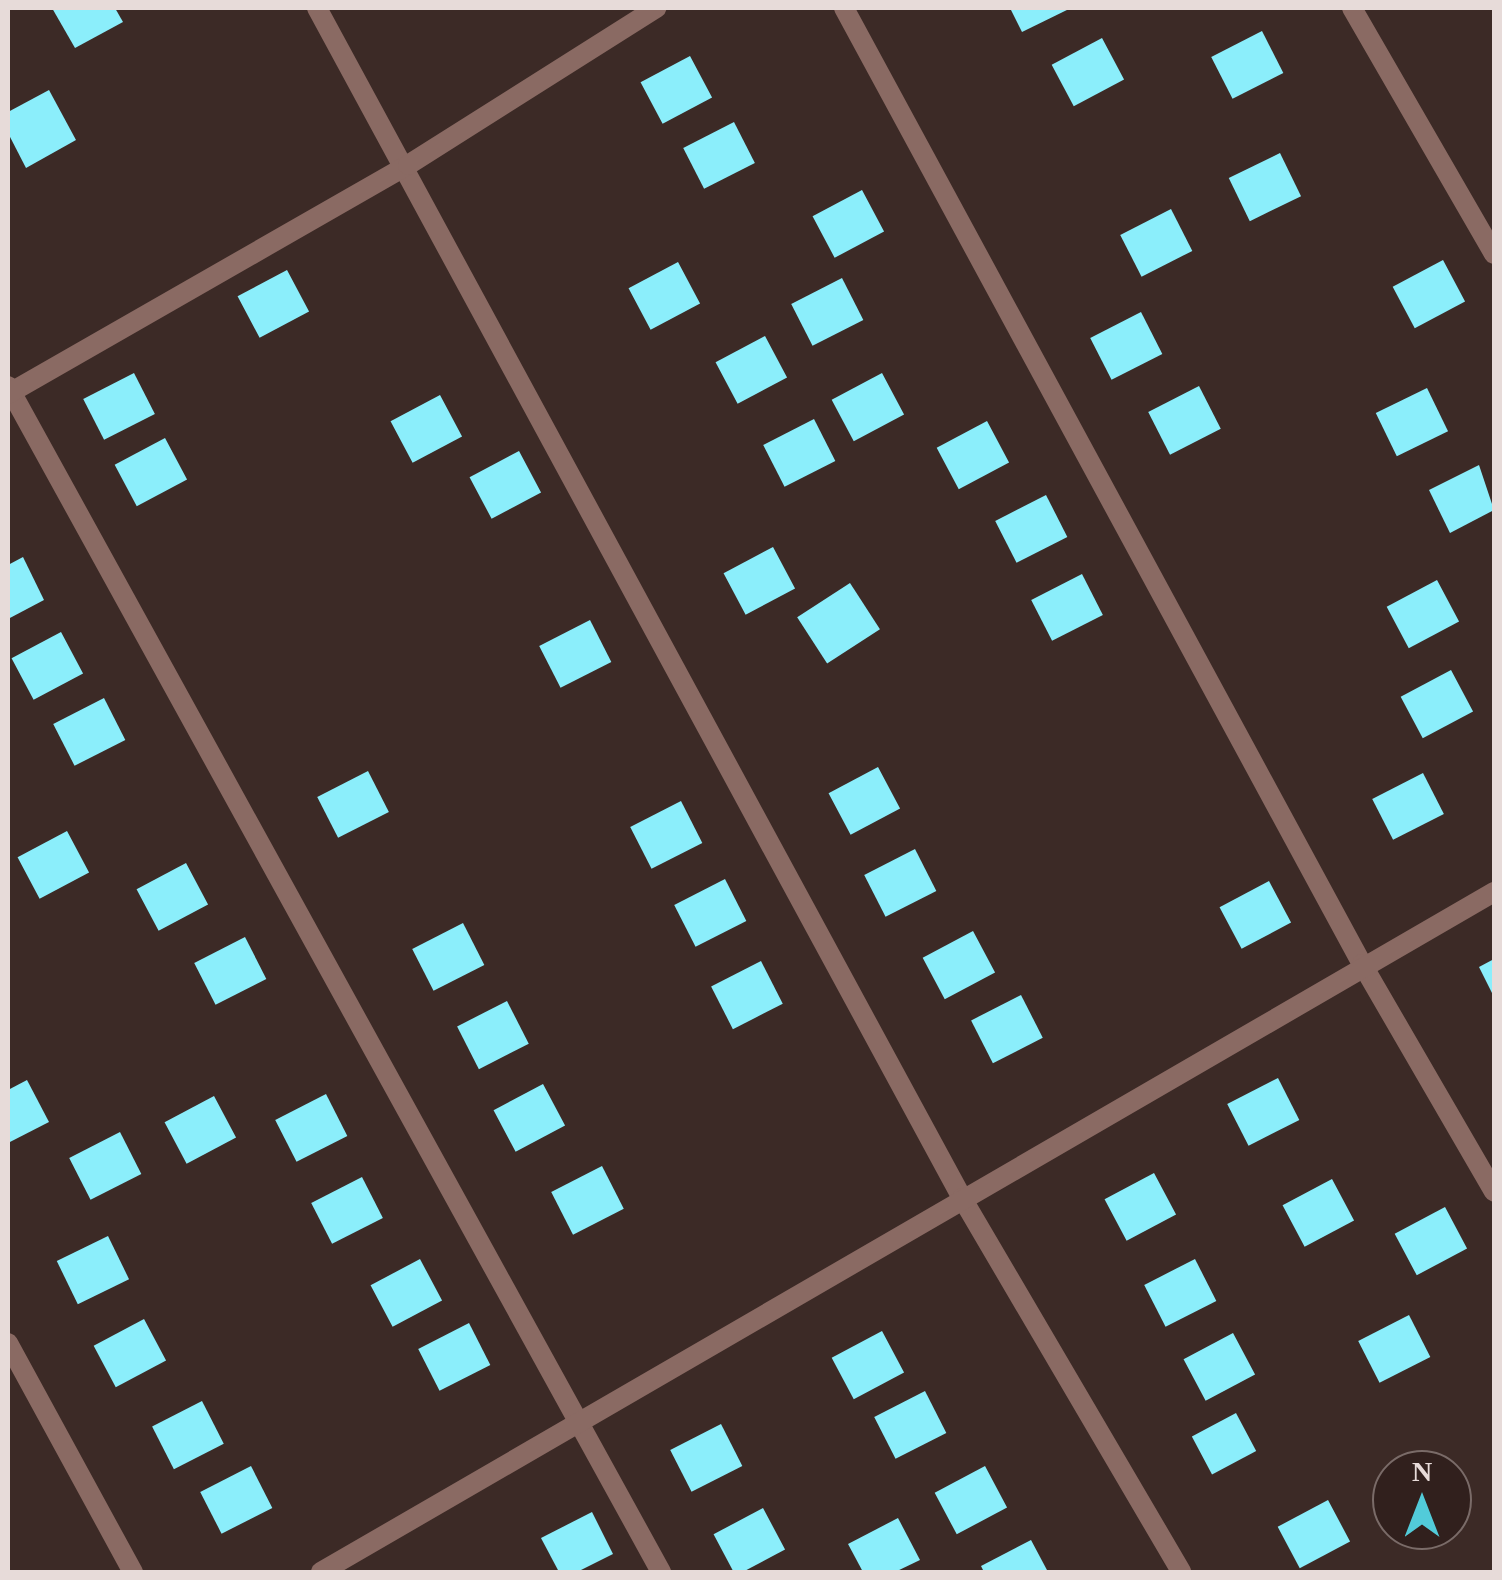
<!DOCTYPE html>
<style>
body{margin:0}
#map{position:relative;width:1502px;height:1580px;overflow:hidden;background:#3c2a26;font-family:"Times New Roman",serif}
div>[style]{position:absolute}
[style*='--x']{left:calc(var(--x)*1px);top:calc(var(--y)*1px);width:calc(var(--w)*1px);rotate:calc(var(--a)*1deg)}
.building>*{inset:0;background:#8beefb;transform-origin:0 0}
.minor>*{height:20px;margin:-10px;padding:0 10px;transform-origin:10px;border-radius:10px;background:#8a6a63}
span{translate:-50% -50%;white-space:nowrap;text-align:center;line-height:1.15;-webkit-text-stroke:10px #31201d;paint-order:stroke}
.frame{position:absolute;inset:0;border:10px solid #e7dbd9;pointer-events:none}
.north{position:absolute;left:1372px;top:1450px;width:100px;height:100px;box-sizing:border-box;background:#31201d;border:2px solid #7a6b68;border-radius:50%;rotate:0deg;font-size:28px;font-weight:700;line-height:40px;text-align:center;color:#e7dbd9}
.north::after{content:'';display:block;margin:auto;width:35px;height:45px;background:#52cbd9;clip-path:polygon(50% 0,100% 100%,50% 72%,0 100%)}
</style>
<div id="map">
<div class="building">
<i style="clip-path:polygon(52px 8px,115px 8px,123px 22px,75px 48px)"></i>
<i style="clip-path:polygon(1010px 8px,1071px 8px,1022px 32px)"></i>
<i style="left:1262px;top:31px;width:47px;height:57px;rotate:63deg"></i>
<i style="left:1102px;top:38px;width:47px;height:57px;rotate:62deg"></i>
<i style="left:690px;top:56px;width:47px;height:56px;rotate:62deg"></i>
<i style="clip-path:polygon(49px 90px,76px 140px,26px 168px,8px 133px,8px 112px)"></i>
<i style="left:734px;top:122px;width:46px;height:57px;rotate:63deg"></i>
<i style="left:1280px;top:153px;width:48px;height:57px;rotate:64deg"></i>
<i style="left:862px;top:190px;width:47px;height:56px;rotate:62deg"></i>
<i style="left:1171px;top:209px;width:47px;height:57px;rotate:63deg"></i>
<i style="left:1443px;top:260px;width:47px;height:57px;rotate:62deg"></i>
<i style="left:678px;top:262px;width:47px;height:56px;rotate:62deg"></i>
<i style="left:287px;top:270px;width:47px;height:56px;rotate:62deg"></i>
<i style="left:842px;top:278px;width:47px;height:57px;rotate:63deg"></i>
<i style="left:1141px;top:312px;width:47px;height:57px;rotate:63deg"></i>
<i style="left:765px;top:336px;width:47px;height:56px;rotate:62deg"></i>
<i style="left:134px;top:373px;width:46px;height:57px;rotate:63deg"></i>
<i style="left:882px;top:373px;width:47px;height:57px;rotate:62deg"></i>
<i style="left:1199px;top:386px;width:48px;height:57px;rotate:63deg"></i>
<i style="left:1427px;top:388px;width:48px;height:57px;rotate:64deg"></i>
<i style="left:440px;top:395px;width:47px;height:56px;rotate:62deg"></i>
<i style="left:814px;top:419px;width:47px;height:57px;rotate:63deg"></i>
<i style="left:987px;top:421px;width:47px;height:57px;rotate:62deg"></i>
<i style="left:165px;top:438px;width:47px;height:57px;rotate:62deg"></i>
<i style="left:519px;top:451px;width:47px;height:56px;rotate:62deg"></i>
<i style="clip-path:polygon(1479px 465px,1494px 510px,1450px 533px,1429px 490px)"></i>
<i style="left:1046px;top:495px;width:47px;height:57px;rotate:63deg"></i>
<i style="left:773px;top:547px;width:47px;height:56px;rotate:62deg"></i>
<i style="clip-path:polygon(23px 557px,44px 600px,8px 619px,8px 565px)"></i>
<i style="left:1082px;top:574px;width:46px;height:57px;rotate:63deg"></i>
<i style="left:1437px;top:580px;width:47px;height:57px;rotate:62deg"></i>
<i style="left:850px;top:583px;width:55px;height:63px;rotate:57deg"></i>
<i style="left:590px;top:620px;width:47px;height:57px;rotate:63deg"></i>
<i style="left:61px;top:632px;width:47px;height:56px;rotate:62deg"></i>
<i style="left:1451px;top:670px;width:47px;height:57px;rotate:62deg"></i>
<i style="left:104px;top:698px;width:47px;height:57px;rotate:63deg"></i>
<i style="left:878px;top:767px;width:47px;height:56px;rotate:62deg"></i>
<i style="left:368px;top:771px;width:46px;height:57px;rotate:63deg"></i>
<i style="left:1423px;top:773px;width:46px;height:57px;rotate:63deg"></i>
<i style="left:681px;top:801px;width:47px;height:57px;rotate:63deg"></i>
<i style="left:67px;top:831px;width:47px;height:56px;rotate:62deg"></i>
<i style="left:915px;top:849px;width:47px;height:57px;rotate:63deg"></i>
<i style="left:186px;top:863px;width:47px;height:56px;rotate:62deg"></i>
<i style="left:725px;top:879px;width:47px;height:57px;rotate:63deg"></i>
<i style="left:1269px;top:881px;width:47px;height:56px;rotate:62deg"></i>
<i style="left:463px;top:923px;width:47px;height:57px;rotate:63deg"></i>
<i style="left:973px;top:931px;width:47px;height:57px;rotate:62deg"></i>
<i style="left:245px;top:937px;width:47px;height:57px;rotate:63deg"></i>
<i style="clip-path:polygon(1494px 959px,1494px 997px,1479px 967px)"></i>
<i style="left:761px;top:961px;width:48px;height:56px;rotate:63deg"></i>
<i style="left:1021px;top:995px;width:48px;height:56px;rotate:63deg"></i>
<i style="left:507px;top:1001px;width:48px;height:56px;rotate:63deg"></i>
<i style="left:1278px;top:1078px;width:47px;height:57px;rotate:63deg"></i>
<i style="clip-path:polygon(27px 1080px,49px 1122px,8px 1143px,8px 1090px)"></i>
<i style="left:543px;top:1084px;width:47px;height:56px;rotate:62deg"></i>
<i style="left:326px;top:1094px;width:47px;height:57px;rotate:63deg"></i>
<i style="left:214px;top:1096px;width:47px;height:56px;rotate:62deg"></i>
<i style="left:120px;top:1132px;width:47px;height:57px;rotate:63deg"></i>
<i style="left:602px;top:1166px;width:48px;height:57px;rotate:63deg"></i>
<i style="left:1154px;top:1173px;width:47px;height:56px;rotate:62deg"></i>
<i style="left:362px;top:1177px;width:46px;height:57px;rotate:63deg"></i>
<i style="left:1332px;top:1179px;width:47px;height:56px;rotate:62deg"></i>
<i style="left:1445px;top:1207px;width:47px;height:57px;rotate:62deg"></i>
<i style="left:108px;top:1236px;width:48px;height:57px;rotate:64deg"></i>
<i style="left:420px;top:1259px;width:47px;height:56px;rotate:62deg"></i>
<i style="left:1195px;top:1259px;width:47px;height:57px;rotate:63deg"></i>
<i style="left:1409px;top:1315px;width:47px;height:57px;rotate:63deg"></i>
<i style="left:144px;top:1319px;width:47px;height:57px;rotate:62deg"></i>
<i style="left:469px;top:1323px;width:47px;height:57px;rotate:63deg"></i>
<i style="left:882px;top:1331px;width:47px;height:57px;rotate:62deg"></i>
<i style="left:1233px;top:1333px;width:47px;height:56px;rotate:62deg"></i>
<i style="left:925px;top:1391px;width:47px;height:57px;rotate:63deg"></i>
<i style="left:202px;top:1401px;width:48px;height:56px;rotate:63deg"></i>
<i style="left:1236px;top:1413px;width:43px;height:50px;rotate:62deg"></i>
<i style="left:721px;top:1424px;width:47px;height:57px;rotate:63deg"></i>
<i style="left:251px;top:1466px;width:47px;height:57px;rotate:63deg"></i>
<i style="left:985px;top:1466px;width:47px;height:57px;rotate:62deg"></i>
<i style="left:1328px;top:1500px;width:47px;height:57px;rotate:62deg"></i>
<i style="left:763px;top:1508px;width:47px;height:56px;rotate:62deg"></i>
<i style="clip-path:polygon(592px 1512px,613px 1554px,577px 1572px,559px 1572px,541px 1538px)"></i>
<i style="clip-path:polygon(898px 1518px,920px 1560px,895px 1572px,863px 1572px,848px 1544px)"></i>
<i style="clip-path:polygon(1031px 1540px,1048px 1572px,984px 1572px,981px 1566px)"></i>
</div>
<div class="minor">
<i style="--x:317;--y:8;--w:1354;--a:61.54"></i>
<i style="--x:962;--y:1198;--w:433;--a:59.6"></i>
<i style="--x:844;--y:8;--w:1087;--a:61.55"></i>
<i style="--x:1362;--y:964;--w:263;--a:59.9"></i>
<i style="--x:1352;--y:8;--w:284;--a:60"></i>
<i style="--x:8;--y:386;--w:1354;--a:61.16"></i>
<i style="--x:8;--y:394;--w:461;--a:-29.8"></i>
<i style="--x:408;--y:165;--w:294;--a:-32.3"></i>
<i style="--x:8;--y:1343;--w:261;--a:61.4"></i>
<i style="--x:321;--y:1572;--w:1356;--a:-30.1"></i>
</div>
<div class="frame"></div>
<div class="north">N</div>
</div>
